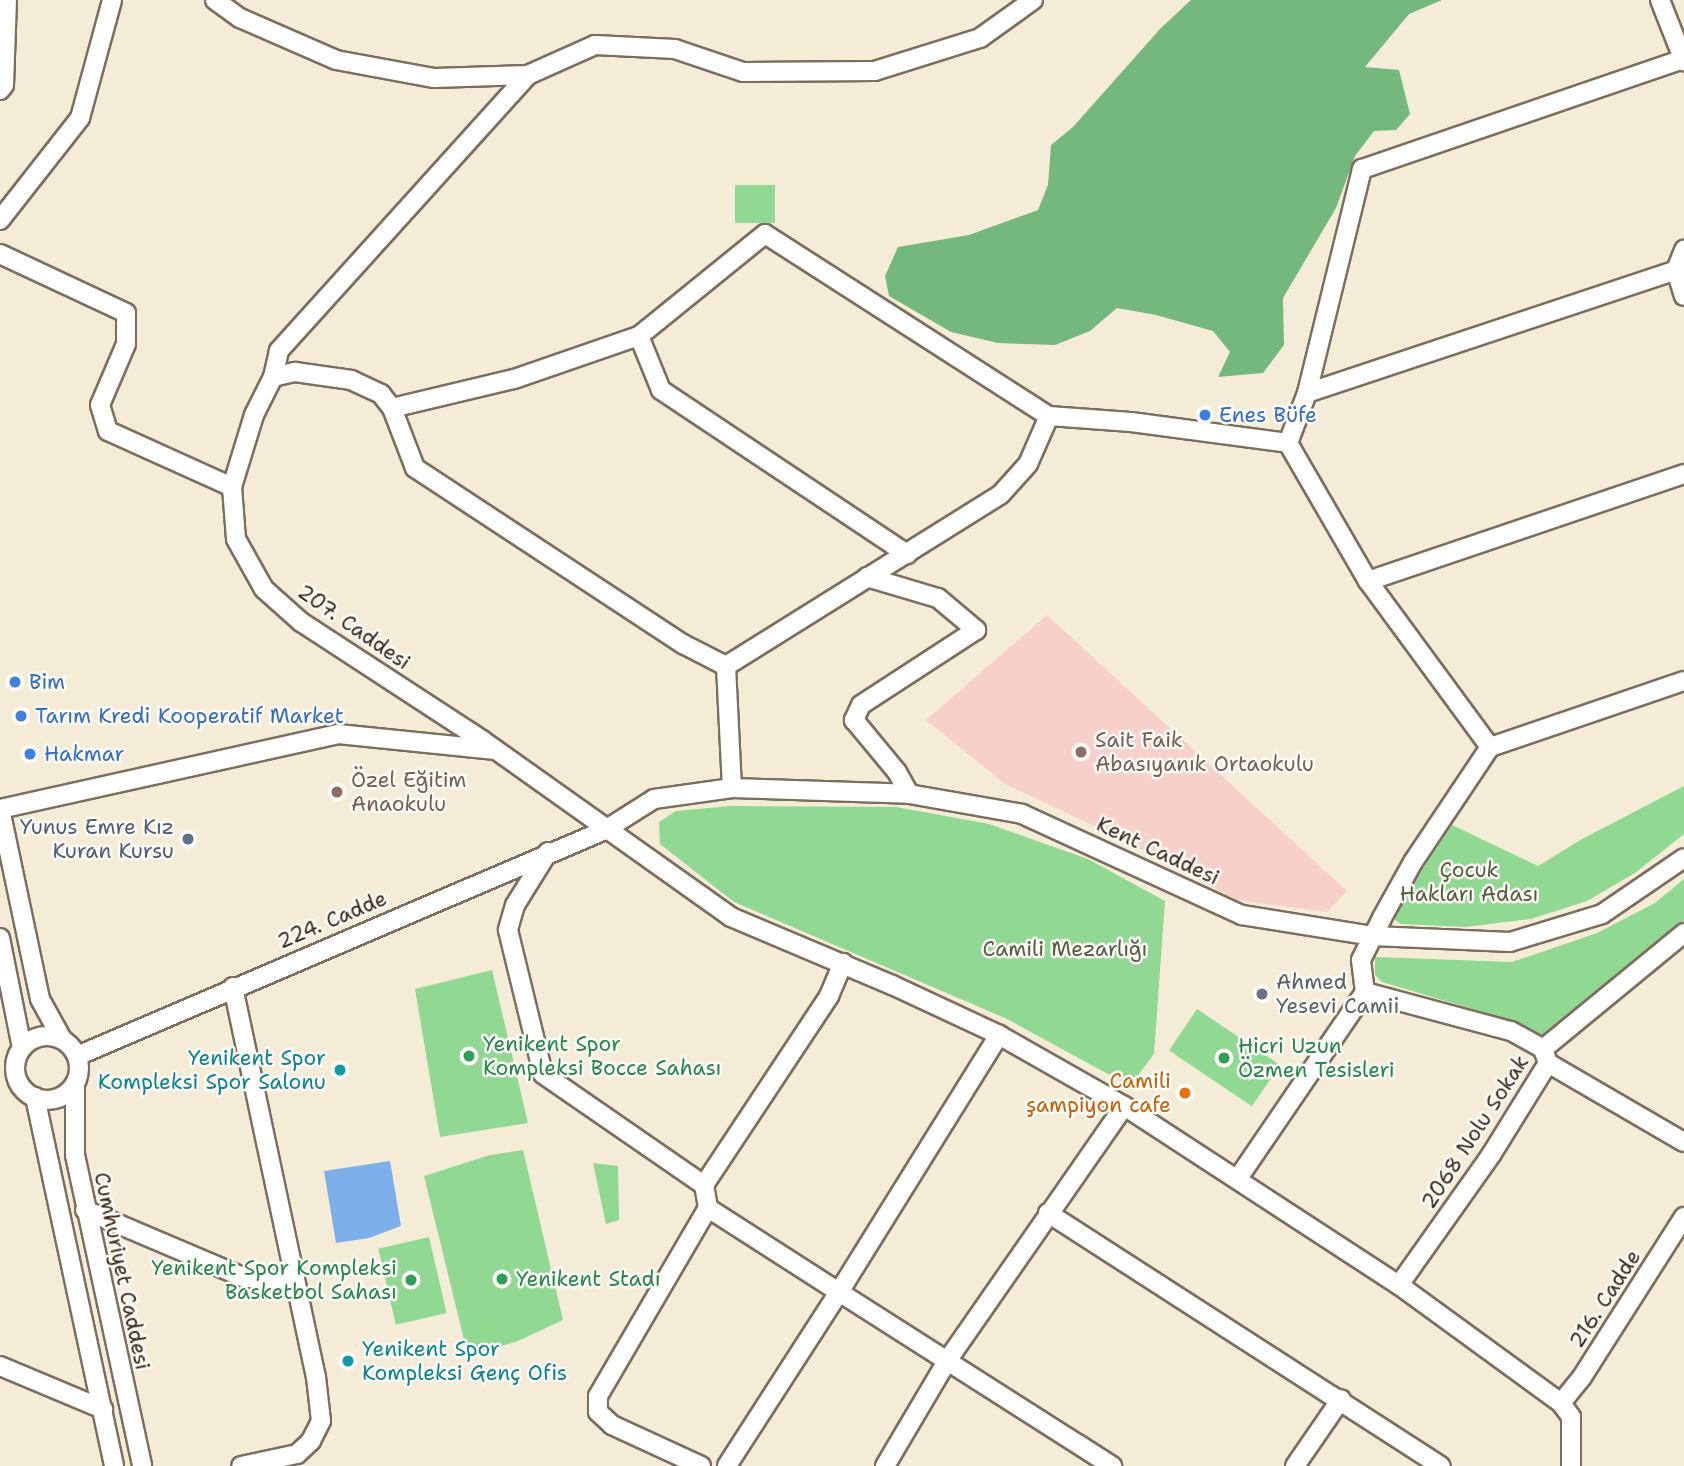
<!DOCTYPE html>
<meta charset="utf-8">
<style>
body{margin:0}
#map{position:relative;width:1684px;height:1466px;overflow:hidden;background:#f5ecd7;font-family:"Shantell Sans",sans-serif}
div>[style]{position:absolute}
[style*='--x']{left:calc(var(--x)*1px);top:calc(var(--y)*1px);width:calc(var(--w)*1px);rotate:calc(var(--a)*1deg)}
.built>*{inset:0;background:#f7d0ca}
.green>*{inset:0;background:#91d893;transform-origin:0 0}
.forest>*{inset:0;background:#74b87d}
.water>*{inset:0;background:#7db0ea}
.roads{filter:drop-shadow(2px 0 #7c6e5f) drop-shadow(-2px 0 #7c6e5f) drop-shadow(0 2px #7c6e5f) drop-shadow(0 -2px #7c6e5f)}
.minor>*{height:18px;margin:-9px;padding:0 9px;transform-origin:9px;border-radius:9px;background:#fff}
.minor>.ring{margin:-9px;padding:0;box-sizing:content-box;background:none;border:18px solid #fff;border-radius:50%}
.dots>*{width:19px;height:19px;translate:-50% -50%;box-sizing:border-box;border:4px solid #fdfcf7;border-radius:50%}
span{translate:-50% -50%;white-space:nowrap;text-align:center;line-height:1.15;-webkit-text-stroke:5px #fdfcf7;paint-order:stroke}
.shop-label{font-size:21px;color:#366cbe}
.left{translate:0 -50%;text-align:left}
.street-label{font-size:21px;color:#3b2a1e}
.education-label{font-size:21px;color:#785e54}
.service-label{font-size:21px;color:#4e5e75}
.right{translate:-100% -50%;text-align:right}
.park-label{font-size:21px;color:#555e41}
.worship-label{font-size:21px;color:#5b616d}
.leisure-label{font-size:21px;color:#27864d}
.culture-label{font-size:21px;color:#0d838f}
.food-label{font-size:21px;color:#c56008}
</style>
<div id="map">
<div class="built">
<i style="clip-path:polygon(1047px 615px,1347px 891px,1327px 912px,1237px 900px,1120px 838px,1005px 784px,926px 720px)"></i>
</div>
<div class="green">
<i style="left:735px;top:185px;width:40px;height:38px"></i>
<i style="clip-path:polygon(1684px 786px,1684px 834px,1635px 873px,1587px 901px,1531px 919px,1465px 927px,1401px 924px,1395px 920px,1395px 911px,1452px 825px,1538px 866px,1582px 839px)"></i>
<i style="clip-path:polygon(730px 806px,896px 807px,989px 824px,1088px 859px,1165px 901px,1154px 1054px,1130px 1086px,1005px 1018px,734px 902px,660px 844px,659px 822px,676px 811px)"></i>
<i style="clip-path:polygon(1684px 879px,1684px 920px,1545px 1037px,1527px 1033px,1516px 1022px,1382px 982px,1375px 975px,1375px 957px,1512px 962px,1597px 933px,1655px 903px)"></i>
<i style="clip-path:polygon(492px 970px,528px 1123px,440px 1137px,415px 989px)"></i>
<i style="left:1197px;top:1009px;width:100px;height:50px;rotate:34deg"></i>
<i style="clip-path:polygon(523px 1150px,563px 1320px,518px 1341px,468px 1356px,424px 1176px,490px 1155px)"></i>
<i style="clip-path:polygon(593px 1163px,618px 1166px,619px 1220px,606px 1224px)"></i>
<i style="left:429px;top:1237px;width:78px;height:52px;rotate:77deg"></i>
</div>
<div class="forest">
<i style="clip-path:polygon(1191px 0,1442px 0,1409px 14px,1365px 67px,1399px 70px,1410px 114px,1396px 130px,1374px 131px,1355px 156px,1336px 208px,1283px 298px,1284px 345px,1263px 373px,1218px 377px,1230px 352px,1213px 331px,1156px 315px,1117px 308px,1090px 331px,1055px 345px,998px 343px,951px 332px,889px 296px,885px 276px,898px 247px,969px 235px,1038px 210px,1048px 185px,1051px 145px,1073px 127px,1160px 29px)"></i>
</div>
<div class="water">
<i style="clip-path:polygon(390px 1161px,401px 1226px,369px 1238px,336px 1243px,324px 1171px)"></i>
</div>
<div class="roads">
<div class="minor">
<i style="--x:215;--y:0;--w:31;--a:36"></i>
<i style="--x:240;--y:18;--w:105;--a:23.6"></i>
<i style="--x:336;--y:60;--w:100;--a:10.4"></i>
<i style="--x:434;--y:78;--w:94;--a:-1.8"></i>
<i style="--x:1033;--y:0;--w:65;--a:144.4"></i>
<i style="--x:980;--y:38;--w:110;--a:162.6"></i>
<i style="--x:875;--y:71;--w:132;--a:179.6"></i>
<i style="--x:743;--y:72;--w:72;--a:-161.3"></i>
<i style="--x:675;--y:49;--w:80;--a:-177.1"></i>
<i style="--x:595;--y:45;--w:73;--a:155.9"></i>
<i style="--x:528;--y:75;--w:372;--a:132.1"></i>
<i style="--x:279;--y:351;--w:27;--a:103"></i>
<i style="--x:273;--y:377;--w:42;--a:116.6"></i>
<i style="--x:254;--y:415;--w:75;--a:107"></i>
<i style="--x:232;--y:487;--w:52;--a:85.6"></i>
<i style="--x:236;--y:539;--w:57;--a:60.8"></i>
<i style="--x:264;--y:589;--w:50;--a:41.7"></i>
<i style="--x:301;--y:622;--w:216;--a:33.1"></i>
<i style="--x:482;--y:740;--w:305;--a:35.4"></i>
<i style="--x:731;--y:917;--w:175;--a:22.9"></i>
<i style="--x:892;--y:985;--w:118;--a:25"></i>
<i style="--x:999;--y:1035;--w:144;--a:29.6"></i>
<i style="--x:1124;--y:1106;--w:328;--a:33.1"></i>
<i style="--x:1399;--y:1285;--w:200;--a:36.1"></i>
<i style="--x:1561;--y:1403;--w:17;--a:54"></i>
<i style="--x:1571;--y:1417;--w:49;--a:90"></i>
<i style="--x:1660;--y:0;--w:66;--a:68.5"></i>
<i style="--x:0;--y:90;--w:6;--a:-51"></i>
<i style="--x:4;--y:85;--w:85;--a:-88"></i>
<i style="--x:0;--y:220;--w:130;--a:-51.9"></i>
<i style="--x:80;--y:118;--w:122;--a:-74.8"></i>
<i style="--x:0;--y:254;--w:139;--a:25.1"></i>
<i style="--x:126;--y:313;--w:31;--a:90"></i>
<i style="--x:126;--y:344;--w:66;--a:113.1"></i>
<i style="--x:100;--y:405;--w:27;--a:73"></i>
<i style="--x:108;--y:431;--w:136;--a:24.3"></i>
<i style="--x:1676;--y:270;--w:27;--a:73"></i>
<i style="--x:639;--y:336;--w:58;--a:67.8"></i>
<i style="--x:661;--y:390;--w:296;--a:33.7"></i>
<i style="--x:273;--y:377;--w:23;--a:-13"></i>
<i style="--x:295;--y:372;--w:57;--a:8.1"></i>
<i style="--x:351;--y:380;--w:33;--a:25"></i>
<i style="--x:381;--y:394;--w:18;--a:52"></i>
<i style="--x:392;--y:408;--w:64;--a:69"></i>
<i style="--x:415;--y:468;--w:321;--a:33.3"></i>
<i style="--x:683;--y:644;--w:48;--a:27.1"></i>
<i style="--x:726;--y:666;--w:122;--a:87.2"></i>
<i style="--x:1307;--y:393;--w:389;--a:-18.4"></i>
<i style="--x:1676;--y:270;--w:22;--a:-68"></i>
<i style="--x:392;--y:408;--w:125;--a:-13.4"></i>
<i style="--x:514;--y:379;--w:132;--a:-19"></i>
<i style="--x:639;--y:336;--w:162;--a:-39"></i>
<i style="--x:765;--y:234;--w:337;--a:32.7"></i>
<i style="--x:1049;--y:416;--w:82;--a:4.2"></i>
<i style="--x:1131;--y:422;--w:158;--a:7.6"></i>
<i style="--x:1288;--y:443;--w:160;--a:59.9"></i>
<i style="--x:1368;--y:581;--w:206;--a:53.7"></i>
<i style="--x:1490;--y:747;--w:138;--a:123.8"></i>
<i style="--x:1413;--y:862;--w:64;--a:119"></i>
<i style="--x:1382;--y:918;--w:47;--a:116.6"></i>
<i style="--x:1361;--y:960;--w:32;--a:83"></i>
<i style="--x:1365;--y:992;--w:225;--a:124.3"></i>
<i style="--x:1288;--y:443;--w:53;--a:-69.2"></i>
<i style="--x:1307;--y:393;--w:231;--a:-76.2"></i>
<i style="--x:1362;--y:169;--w:340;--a:-18.9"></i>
<i style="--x:867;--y:577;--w:74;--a:16.5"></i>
<i style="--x:938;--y:598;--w:50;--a:40.1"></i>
<i style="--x:976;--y:630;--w:137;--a:146.9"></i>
<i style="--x:861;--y:705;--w:17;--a:115"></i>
<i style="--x:854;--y:720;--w:67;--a:50.4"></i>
<i style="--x:897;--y:772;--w:25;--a:61"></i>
<i style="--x:1368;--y:581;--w:334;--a:-18.7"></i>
<i style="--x:726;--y:666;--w:324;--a:-32"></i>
<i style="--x:1001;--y:494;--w:40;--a:-48"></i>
<i style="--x:1028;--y:464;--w:52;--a:-66.4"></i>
<i style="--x:1490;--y:747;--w:205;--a:-18.8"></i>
<i style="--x:0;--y:809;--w:346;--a:-12.5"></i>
<i style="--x:338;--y:734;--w:158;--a:5.8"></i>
<i style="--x:0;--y:809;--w:194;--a:78.1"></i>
<i style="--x:40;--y:999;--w:46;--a:61.2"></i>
<i style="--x:548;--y:852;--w:62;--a:121.9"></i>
<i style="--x:515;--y:905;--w:26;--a:106"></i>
<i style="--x:508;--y:930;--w:148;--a:76.3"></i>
<i style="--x:543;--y:1074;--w:196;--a:34.6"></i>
<i style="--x:704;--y:1185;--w:23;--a:80"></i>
<i style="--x:708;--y:1208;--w:156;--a:32.7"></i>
<i style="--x:839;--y:1292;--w:207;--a:122.8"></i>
<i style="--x:0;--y:938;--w:112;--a:78.7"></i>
<i style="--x:233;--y:987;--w:399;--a:78"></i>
<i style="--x:316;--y:1377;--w:44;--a:83.5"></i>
<i style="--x:321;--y:1421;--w:22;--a:117"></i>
<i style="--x:311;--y:1441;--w:19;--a:137"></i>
<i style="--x:297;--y:1454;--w:57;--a:167.9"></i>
<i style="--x:1365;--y:992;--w:151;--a:15"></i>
<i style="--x:1511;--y:1031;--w:37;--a:29"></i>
<i style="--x:999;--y:1035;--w:303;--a:121.9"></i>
<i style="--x:839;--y:1292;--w:324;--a:32.5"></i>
<i class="ring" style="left:15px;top:1036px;width:46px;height:46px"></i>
<i style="--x:77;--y:1056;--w:574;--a:-23.17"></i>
<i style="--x:605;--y:830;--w:58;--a:-32.3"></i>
<i style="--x:654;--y:799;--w:79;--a:-8"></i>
<i style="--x:732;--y:788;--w:177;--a:1.9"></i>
<i style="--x:909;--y:794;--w:115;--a:10"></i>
<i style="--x:1022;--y:814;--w:242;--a:24.7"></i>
<i style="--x:1242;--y:915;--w:133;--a:9.1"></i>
<i style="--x:1373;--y:936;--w:137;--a:2.5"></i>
<i style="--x:1510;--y:942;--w:96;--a:-16.9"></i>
<i style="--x:1602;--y:914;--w:99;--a:-34.3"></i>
<i style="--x:1548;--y:1063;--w:157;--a:30.2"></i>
<i style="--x:75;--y:1084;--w:71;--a:90"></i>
<i style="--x:75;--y:1155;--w:318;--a:77.8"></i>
<i style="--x:35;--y:1097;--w:377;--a:77.9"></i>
<i style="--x:704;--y:1185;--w:227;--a:-56.5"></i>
<i style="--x:829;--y:996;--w:36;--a:-67"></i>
<i style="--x:85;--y:1210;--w:174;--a:23"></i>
<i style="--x:245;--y:1278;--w:49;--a:1.2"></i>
<i style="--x:1048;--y:1213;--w:467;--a:32.8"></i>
<i style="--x:1399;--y:1285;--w:159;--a:-54.7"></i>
<i style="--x:1491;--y:1155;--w:108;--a:-58.2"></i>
<i style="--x:1548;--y:1063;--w:15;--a:-110"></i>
<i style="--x:1543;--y:1049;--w:183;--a:-39.4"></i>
<i style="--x:0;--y:1366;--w:112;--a:22.7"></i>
<i style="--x:1561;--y:1403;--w:33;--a:-51"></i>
<i style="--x:1582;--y:1377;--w:190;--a:-57.5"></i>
<i style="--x:701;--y:1466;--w:98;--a:-155.3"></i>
<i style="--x:612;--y:1425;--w:19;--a:-137"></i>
<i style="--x:598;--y:1412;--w:16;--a:-90"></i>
<i style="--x:598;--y:1396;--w:218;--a:-59.7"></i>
<i style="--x:885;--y:1466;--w:122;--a:-59.4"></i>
<i style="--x:947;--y:1361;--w:310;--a:-55.2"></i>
<i style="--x:1295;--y:1466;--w:81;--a:-55.5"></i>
</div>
</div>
<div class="dots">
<i style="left:1205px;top:415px;background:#3f7fe0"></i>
<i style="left:15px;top:682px;background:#3f7fe0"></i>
<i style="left:21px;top:716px;background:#3f7fe0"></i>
<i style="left:1081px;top:752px;background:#8d6e63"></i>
<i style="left:30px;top:754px;background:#3f7fe0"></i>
<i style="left:337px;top:792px;background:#8d6e63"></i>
<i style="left:188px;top:839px;background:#5c6f8a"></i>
<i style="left:1262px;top:994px;background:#6b7280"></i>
<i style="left:469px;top:1056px;background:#2e9e5b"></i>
<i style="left:1224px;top:1058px;background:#2e9e5b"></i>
<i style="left:340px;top:1070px;background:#0f9aa8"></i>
<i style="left:1185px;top:1093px;background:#e8710a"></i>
<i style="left:502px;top:1279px;background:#2e9e5b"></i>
<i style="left:411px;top:1280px;background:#2e9e5b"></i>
<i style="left:348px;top:1361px;background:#0f9aa8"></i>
</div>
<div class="shop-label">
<span class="left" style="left:1219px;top:415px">Enes Büfe</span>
<span class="left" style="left:29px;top:682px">Bim</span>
<span class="left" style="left:35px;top:716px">Tarım Kredi Kooperatif Market</span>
<span class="left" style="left:44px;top:754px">Hakmar</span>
</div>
<div class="street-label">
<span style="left:354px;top:627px;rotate:35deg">207. Caddesi</span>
<span style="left:1158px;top:851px;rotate:25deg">Kent Caddesi</span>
<span style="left:332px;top:920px;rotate:-23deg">224. Cadde</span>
<span style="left:1475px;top:1132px;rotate:-57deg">2068 Nolu Sokak</span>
<span style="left:122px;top:1271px;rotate:78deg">Cumhuriyet Caddesi</span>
<span style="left:1605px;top:1299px;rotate:-57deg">216. Cadde</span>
</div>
<div class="education-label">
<span class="left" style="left:1095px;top:752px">Sait Faik<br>Abasıyanık Ortaokulu</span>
<span class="left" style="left:351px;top:792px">Özel Eğitim<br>Anaokulu</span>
</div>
<div class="service-label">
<span class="right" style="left:174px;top:839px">Yunus Emre Kız<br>Kuran Kursu</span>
</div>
<div class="park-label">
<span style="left:1469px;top:882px">Çocuk<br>Hakları Adası</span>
<span style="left:1065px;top:949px">Camili Mezarlığı</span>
</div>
<div class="worship-label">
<span class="left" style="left:1276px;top:994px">Ahmed<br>Yesevi Camii</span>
</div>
<div class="leisure-label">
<span class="left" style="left:483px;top:1056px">Yenikent Spor<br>Kompleksi Bocce Sahası</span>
<span class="left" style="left:1238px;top:1058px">Hicri Uzun<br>Özmen Tesisleri</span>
<span class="right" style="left:397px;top:1280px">Yenikent Spor Kompleksi<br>Basketbol Sahası</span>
<span class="left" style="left:516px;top:1279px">Yenikent Stadı</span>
</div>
<div class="culture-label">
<span class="right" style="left:326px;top:1070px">Yenikent Spor<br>Kompleksi Spor Salonu</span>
<span class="left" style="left:362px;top:1361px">Yenikent Spor<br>Kompleksi Genç Ofis</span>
</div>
<div class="food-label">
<span class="right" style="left:1171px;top:1093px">Camili<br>şampiyon cafe</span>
</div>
</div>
